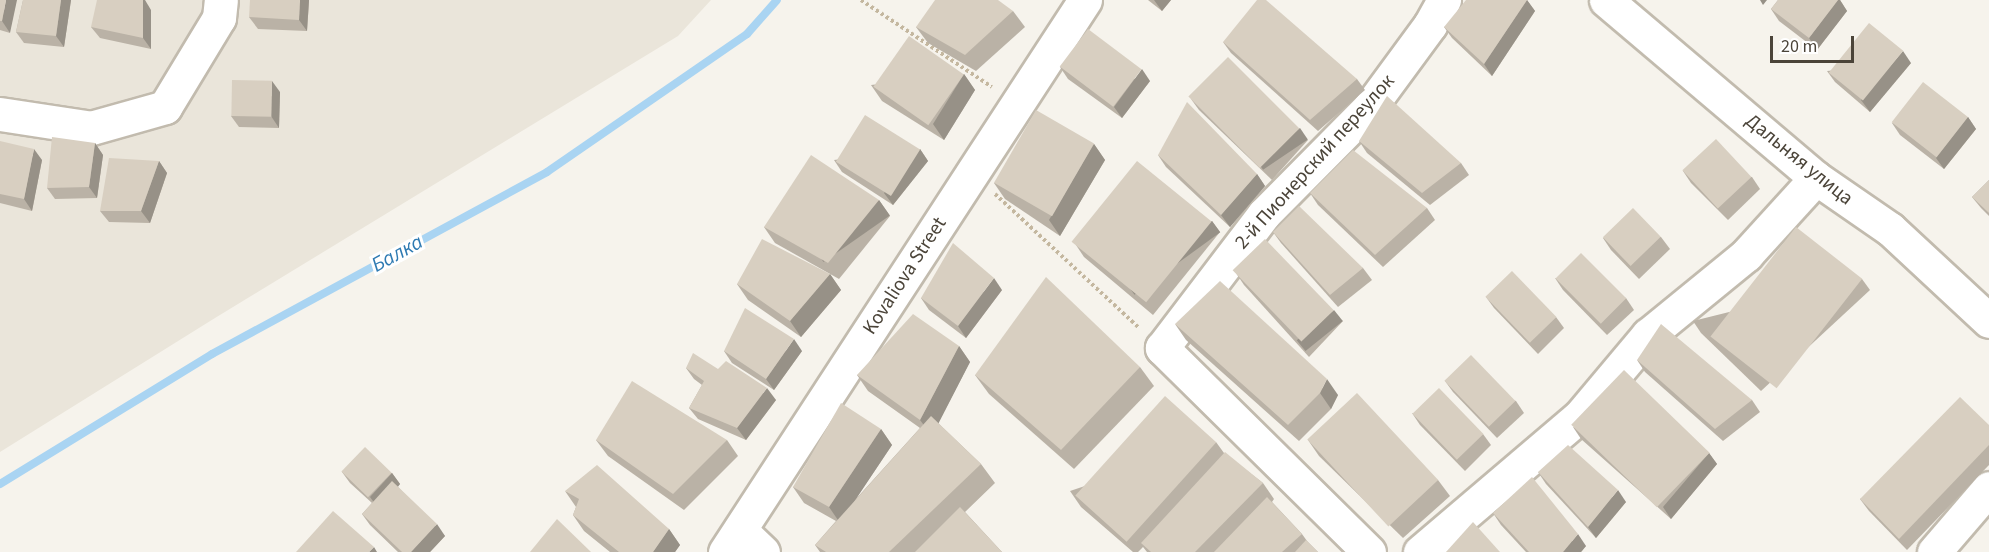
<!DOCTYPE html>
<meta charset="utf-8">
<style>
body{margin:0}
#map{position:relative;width:1989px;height:552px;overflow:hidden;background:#f6f3ec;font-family:"Source Sans 3",sans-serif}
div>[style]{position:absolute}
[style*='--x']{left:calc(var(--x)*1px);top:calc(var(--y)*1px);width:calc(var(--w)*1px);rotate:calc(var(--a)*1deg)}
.residential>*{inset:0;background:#eae5da}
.stream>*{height:8px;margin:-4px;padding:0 4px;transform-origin:4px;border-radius:4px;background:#a9d4f2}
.path>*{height:4px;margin-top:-2px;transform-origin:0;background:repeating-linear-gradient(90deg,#c4b79f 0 3px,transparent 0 6px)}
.roads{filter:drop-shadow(2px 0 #c2bbae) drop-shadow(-2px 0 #c2bbae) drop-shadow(0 2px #c2bbae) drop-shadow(0 -2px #c2bbae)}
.minor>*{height:33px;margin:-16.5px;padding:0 16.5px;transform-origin:16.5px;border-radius:16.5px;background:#fff}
.wall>*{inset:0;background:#bab2a6}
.shaded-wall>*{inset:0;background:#979187;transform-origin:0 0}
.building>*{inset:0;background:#d8cfc1;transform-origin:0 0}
span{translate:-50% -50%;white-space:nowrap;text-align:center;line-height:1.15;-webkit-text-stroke:6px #fff;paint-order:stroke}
.street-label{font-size:20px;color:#4b4439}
.water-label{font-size:21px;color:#2e7ab2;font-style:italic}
.scale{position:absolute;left:1770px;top:36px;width:84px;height:27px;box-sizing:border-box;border:3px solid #4b4439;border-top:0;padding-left:8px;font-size:18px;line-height:21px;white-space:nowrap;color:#4b4439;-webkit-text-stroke:4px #fff;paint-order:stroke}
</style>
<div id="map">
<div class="residential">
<i style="clip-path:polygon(0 0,711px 0,678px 36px,215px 318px,0 452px)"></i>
</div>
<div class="stream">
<i style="--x:0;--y:484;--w:249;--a:-31.5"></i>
<i style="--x:212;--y:354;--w:381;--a:-28.5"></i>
<i style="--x:547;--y:172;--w:243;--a:-34.6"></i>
<i style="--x:747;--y:34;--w:45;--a:-48.6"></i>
</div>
<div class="path">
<i style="--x:861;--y:0;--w:157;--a:33.6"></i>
<i style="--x:995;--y:194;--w:197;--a:42.9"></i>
</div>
<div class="roads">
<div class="minor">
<i style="--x:1606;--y:0;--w:275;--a:40.3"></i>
<i style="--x:1816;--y:178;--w:90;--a:34.6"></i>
<i style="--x:1890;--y:229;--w:135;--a:42.9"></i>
<i style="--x:0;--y:114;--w:92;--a:8.7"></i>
<i style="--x:91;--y:128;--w:77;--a:-15.8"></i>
<i style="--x:165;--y:107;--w:104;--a:-58.8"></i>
<i style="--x:219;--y:18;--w:18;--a:-84"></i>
<i style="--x:740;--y:530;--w:32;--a:44"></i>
<i style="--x:725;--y:552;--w:659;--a:-56.89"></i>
<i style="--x:1369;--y:552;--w:291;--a:-135.4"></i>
<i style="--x:1162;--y:348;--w:168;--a:-52.7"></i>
<i style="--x:1264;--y:214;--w:149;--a:-45.3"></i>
<i style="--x:1369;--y:108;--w:103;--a:-53.7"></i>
<i style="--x:1430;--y:25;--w:29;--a:-61"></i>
<i style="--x:1420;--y:552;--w:210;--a:-40.4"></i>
<i style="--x:1580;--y:416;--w:106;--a:-50"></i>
<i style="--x:1648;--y:335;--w:127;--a:-39.2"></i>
<i style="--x:1746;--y:255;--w:104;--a:-47.7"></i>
<i style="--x:1934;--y:552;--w:84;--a:-49.3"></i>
</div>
</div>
<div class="wall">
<i style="clip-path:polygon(0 0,10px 33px,0 30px)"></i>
<i style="clip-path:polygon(23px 0,71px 0,64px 47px,24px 43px,16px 32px)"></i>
<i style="clip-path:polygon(309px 0,307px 31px,258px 29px,249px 17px)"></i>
<i style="clip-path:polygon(1148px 0,1171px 0,1162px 11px)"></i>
<i style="clip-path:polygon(1527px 0,1535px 11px,1492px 76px,1452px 38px,1444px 27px)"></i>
<i style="clip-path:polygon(1778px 0,1840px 0,1847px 11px,1817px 50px,1779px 21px,1771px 9px)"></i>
<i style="clip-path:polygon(151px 10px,151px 49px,100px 38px,91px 27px)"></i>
<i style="clip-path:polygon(1013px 11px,1025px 27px,976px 71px,928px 43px,916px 27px)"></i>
<i style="clip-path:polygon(1223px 42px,1357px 79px,1365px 90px,1318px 131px,1231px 53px)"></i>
<i style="clip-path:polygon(1911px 63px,1870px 112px,1835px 82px,1827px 71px)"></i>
<i style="clip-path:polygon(1060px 67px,1150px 81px,1122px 118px,1068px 79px)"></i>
<i style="clip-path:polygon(964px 74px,975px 90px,944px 140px,882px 101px,871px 85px)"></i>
<i style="clip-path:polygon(280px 92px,279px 128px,239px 127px,231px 116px)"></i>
<i style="clip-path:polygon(1191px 99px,1308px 140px,1272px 180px,1199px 110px)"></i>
<i style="clip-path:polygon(1968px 117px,1976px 129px,1944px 169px,1900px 135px,1892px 123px)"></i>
<i style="clip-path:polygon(1359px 141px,1461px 163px,1469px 175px,1430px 205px,1367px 153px)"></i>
<i style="clip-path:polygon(0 143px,42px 160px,32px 211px,0 203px)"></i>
<i style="clip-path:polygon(95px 143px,103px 155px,97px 198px,55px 199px,47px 188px)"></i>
<i style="clip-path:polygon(1094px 144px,1105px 160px,1060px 236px,1005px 199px,994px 183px)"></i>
<i style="clip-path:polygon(920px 149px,928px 161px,893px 205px,842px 172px,834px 160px)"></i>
<i style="clip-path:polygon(1158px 155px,1257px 174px,1265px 186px,1230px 227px,1166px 167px)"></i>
<i style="clip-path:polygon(159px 161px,167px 173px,150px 223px,109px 222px,100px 211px)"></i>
<i style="clip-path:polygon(1683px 171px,1752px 177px,1760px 189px,1728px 220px,1691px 183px)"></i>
<i style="clip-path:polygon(1989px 180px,1989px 216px,1981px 208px,1972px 197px)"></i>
<i style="clip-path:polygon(1310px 193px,1427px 208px,1435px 220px,1383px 267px,1318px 205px)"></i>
<i style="clip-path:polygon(879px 200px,890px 216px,839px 279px,775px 243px,764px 227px)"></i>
<i style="clip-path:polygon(1212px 221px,1220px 232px,1153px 315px,1084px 257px,1076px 245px)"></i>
<i style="clip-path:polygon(1273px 232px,1363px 268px,1372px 280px,1338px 307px,1281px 243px)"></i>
<i style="clip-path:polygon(1661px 237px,1670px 249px,1639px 279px,1611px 250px,1603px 238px)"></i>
<i style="clip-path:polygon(1236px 273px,1343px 321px,1309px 357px,1244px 285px)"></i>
<i style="clip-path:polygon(830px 274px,841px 290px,801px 337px,748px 300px,737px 284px)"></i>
<i style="clip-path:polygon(1555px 278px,1626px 298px,1634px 310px,1607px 335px,1563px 290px)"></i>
<i style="clip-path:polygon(1862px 279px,1870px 290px,1761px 391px,1701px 333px,1693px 321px)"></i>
<i style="clip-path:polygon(1002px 290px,966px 338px,929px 310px,921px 298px)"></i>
<i style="clip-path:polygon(1486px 297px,1556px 317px,1564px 328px,1538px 354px,1494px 308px)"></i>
<i style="clip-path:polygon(1175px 324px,1338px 395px,1331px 409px,1299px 441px,1186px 340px)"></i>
<i style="clip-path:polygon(959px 346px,970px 362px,938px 423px,981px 464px,995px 483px,965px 512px,1002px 552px,820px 552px,815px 545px,836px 521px,804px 503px,793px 487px,881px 429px,892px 445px,855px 500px,920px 428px,868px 391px,857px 375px)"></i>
<i style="clip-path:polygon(724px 351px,802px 351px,774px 390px,732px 363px)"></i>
<i style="clip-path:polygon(1637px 360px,1752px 400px,1760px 412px,1723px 441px,1645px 372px)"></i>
<i style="clip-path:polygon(1140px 367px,1154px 386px,1074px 469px,989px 394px,975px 375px)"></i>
<i style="clip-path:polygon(686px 368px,718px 369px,776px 400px,746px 440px,698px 419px,689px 408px,702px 385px,694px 379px)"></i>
<i style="clip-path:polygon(1445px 381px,1516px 401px,1524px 413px,1497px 438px,1453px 392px)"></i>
<i style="clip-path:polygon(1412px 413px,1483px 434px,1491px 445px,1465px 471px,1420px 425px)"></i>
<i style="clip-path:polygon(1989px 425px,1989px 465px,1907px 550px,1869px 511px,1860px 499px)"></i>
<i style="clip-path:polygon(1573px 427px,1709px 453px,1717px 464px,1671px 519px,1581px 439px)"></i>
<i style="clip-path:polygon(596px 440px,727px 440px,738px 456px,684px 510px,608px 456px)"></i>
<i style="clip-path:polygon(1308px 440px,1438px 480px,1450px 496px,1403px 538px,1319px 456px)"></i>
<i style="clip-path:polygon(1216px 442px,1224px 453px,1263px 483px,1274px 499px,1272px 502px,1302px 534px,1307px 541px,1318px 552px,1147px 552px,1143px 547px,1138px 552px,1133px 552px,1081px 507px,1070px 491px)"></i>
<i style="clip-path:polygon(342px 472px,392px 473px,400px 484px,398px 487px,445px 536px,430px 552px,398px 552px,370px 525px,362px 514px,372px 503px,350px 483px)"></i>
<i style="clip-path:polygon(1538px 472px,1626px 502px,1596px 538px,1546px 484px)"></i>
<i style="clip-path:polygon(565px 491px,669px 529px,680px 545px,675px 552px,610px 552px,584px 531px,573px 515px,576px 507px)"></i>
<i style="clip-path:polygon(1493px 513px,1586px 546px,1581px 552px,1526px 552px,1501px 525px)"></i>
</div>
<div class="shaded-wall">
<i style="clip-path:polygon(6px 0,17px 0,10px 33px,2px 21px)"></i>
<i style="clip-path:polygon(61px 0,71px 0,64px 47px,56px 36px)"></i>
<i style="clip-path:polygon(143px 0,145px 0,151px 10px,151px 49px,143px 38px)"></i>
<i style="clip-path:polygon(300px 0,309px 0,307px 31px,299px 20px)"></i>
<i style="clip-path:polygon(1154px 0,1171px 0,1162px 11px)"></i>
<i style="clip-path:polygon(1527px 0,1535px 11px,1492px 76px,1484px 64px)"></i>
<i style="clip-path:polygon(1760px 0,1767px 0,1763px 5px)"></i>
<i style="clip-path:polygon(1838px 0,1840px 0,1847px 11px,1817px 50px,1809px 38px)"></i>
<i style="clip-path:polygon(1903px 51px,1911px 63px,1870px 112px,1861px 100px)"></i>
<i style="clip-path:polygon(1142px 69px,1150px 81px,1122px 118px,1114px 107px)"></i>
<i style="clip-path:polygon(964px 74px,975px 90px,944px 140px,933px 124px)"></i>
<i style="clip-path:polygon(272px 81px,280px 92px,279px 128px,271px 116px)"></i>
<i style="clip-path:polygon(1968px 117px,1976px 129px,1944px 169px,1936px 158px)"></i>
<i style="left:1300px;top:128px;width:14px;height:54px;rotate:56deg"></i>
<i style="clip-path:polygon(95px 143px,103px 155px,97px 198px,89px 187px)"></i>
<i style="clip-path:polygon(1094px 144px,1105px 160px,1060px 236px,1049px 220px)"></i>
<i style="clip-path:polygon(34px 149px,42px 160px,32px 211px,24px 199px)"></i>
<i style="clip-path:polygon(920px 149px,928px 161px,893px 205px,884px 193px)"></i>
<i style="clip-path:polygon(159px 161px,167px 173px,150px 223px,141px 211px)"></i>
<i style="clip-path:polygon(1257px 174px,1265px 186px,1230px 227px,1221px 215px)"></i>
<i style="left:879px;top:200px;width:19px;height:81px;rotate:55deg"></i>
<i style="left:1212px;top:221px;width:14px;height:106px;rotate:54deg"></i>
<i style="clip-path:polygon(830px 274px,841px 290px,801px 337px,790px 321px)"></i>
<i style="clip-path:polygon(994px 278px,1002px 290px,966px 338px,958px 326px)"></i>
<i style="left:1334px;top:310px;width:14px;height:48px;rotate:51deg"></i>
<i style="clip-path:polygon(794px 339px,802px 351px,774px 390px,766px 379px)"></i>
<i style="clip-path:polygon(959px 346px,970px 362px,932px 436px,920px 420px)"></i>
<i style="clip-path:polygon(1327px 379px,1338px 395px,1331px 409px,1320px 393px)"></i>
<i style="clip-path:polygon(767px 388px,776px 400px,746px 440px,737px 428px)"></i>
<i style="clip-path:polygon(881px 429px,892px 445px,840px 523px,829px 507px)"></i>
<i style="clip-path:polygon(1709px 453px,1717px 464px,1671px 519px,1663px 507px)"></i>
<i style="clip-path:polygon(392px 473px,400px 484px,378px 508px,370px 497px)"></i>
<i style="clip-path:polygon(1618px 490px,1626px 502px,1596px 538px,1588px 527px)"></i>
<i style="clip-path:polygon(437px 524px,445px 536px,430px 552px,411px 552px)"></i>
<i style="clip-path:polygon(669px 529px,680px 545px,675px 552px,653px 552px)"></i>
<i style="clip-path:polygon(1578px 534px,1586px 546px,1581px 552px,1563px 552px)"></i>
<i style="clip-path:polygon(374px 547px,377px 552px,369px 552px)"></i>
</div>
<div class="building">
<i style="clip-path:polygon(0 0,6px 0,2px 21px,0 21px)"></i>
<i style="clip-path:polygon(23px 0,61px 0,56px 36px,16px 32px)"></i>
<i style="clip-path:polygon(97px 0,143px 0,143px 38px,91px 27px)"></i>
<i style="clip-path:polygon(250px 0,300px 0,299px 20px,249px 17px)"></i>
<i style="clip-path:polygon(935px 0,998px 0,1013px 11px,965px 55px,916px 27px)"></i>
<i style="clip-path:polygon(1257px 0,1266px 0,1357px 79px,1310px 120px,1223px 42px)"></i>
<i style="clip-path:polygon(1466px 0,1527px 0,1484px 64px,1444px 27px)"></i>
<i style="clip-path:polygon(1778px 0,1838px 0,1809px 38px,1771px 9px)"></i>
<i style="left:1869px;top:23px;width:44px;height:64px;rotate:39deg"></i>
<i style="left:1088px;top:29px;width:67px;height:47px;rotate:37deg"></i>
<i style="left:909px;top:36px;width:67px;height:62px;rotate:35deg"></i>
<i style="left:1228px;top:57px;width:101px;height:56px;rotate:45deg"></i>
<i style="left:232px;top:80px;width:40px;height:36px;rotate:1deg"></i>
<i style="left:1923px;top:82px;width:57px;height:51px;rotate:38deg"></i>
<i style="clip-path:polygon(1387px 96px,1461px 163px,1422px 193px,1359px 141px)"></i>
<i style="clip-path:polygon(1187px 102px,1257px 174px,1221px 215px,1158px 155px)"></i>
<i style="left:1036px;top:110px;width:67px;height:84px;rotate:30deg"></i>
<i style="left:865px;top:115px;width:65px;height:55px;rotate:32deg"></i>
<i style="clip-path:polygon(52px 137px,95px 143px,89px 187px,47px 188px)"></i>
<i style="left:1716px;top:139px;width:52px;height:46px;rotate:47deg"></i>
<i style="clip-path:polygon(0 141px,34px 149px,24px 199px,0 194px)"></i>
<i style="clip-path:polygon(1353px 150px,1427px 208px,1375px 255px,1310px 193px)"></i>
<i style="clip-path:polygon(811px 155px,879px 200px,828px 263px,764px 227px)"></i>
<i style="clip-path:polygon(109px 158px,159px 161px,141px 211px,100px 211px)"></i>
<i style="left:1137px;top:161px;width:96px;height:104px;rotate:39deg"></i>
<i style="clip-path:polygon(1989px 180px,1989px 213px,1972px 197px)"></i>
<i style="clip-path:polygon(1299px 206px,1363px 268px,1330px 295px,1273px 232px)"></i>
<i style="left:1633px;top:208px;width:40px;height:42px;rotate:46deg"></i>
<i style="left:1796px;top:227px;width:84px;height:139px;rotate:38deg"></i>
<i style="clip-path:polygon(762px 239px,830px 274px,790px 321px,737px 284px)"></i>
<i style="left:1265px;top:239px;width:99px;height:45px;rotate:46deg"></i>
<i style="clip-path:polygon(953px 243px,994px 278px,958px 326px,921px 298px)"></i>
<i style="left:1581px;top:253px;width:64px;height:36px;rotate:45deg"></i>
<i style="left:1512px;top:271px;width:64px;height:37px;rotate:46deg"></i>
<i style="clip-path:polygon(1046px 277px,1140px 367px,1061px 450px,975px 375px)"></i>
<i style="clip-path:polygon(1220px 281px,1327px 379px,1320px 393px,1288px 425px,1175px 324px)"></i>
<i style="clip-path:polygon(745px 308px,794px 339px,766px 379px,724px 351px)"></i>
<i style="clip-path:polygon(913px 314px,959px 346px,920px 420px,857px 375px)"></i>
<i style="clip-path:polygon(1661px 324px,1752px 400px,1715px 429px,1637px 360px)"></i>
<i style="clip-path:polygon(693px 353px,718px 369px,726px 361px,767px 388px,737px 428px,689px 408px,704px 381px,686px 368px)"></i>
<i style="left:1471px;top:355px;width:64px;height:37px;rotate:46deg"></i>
<i style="left:1624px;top:370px;width:119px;height:76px;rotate:44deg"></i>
<i style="clip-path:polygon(632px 381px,727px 440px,673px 494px,596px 440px)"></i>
<i style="left:1439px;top:388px;width:64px;height:37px;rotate:46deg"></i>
<i style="left:1357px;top:393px;width:119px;height:68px;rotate:47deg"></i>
<i style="left:1165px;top:396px;width:69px;height:134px;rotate:42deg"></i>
<i style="clip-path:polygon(1960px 397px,1989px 425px,1989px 445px,1899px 539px,1860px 499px)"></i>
<i style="clip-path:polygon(841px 403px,881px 429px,829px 507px,793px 487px)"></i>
<i style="clip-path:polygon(931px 416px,981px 464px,889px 552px,826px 552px,815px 545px)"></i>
<i style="clip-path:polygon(1568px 445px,1618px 490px,1588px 527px,1538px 472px)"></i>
<i style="left:365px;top:447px;width:37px;height:34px;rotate:44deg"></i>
<i style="clip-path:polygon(1225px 452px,1263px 483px,1195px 552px,1151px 552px,1141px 543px)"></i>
<i style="clip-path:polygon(597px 465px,669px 529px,653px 552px,619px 552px,573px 515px,579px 499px,565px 491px)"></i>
<i style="clip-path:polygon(1532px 477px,1578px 534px,1563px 552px,1529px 552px,1493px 513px)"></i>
<i style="clip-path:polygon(392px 481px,437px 524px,411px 552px,402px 552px,362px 514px)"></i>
<i style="clip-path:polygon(1267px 497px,1302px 534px,1282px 552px,1214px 552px)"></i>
<i style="clip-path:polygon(960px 507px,1002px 552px,915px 552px)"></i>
<i style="clip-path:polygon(333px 511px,374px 547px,369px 552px,296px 552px)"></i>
<i style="clip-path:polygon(557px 519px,591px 552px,530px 552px)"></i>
<i style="clip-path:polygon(1473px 522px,1500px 552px,1446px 552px)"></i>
<i style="clip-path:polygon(1306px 540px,1318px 552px,1295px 552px)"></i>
</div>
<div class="street-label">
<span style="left:1799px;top:160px;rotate:39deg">Дальняя улица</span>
<span style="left:1315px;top:162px;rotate:-48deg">2-й Пионерский переулок</span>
<span style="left:905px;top:276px;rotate:-57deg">Kovaliova Street</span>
</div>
<div class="water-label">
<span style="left:397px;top:253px;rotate:-29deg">Балка</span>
</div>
<div class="scale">20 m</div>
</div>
